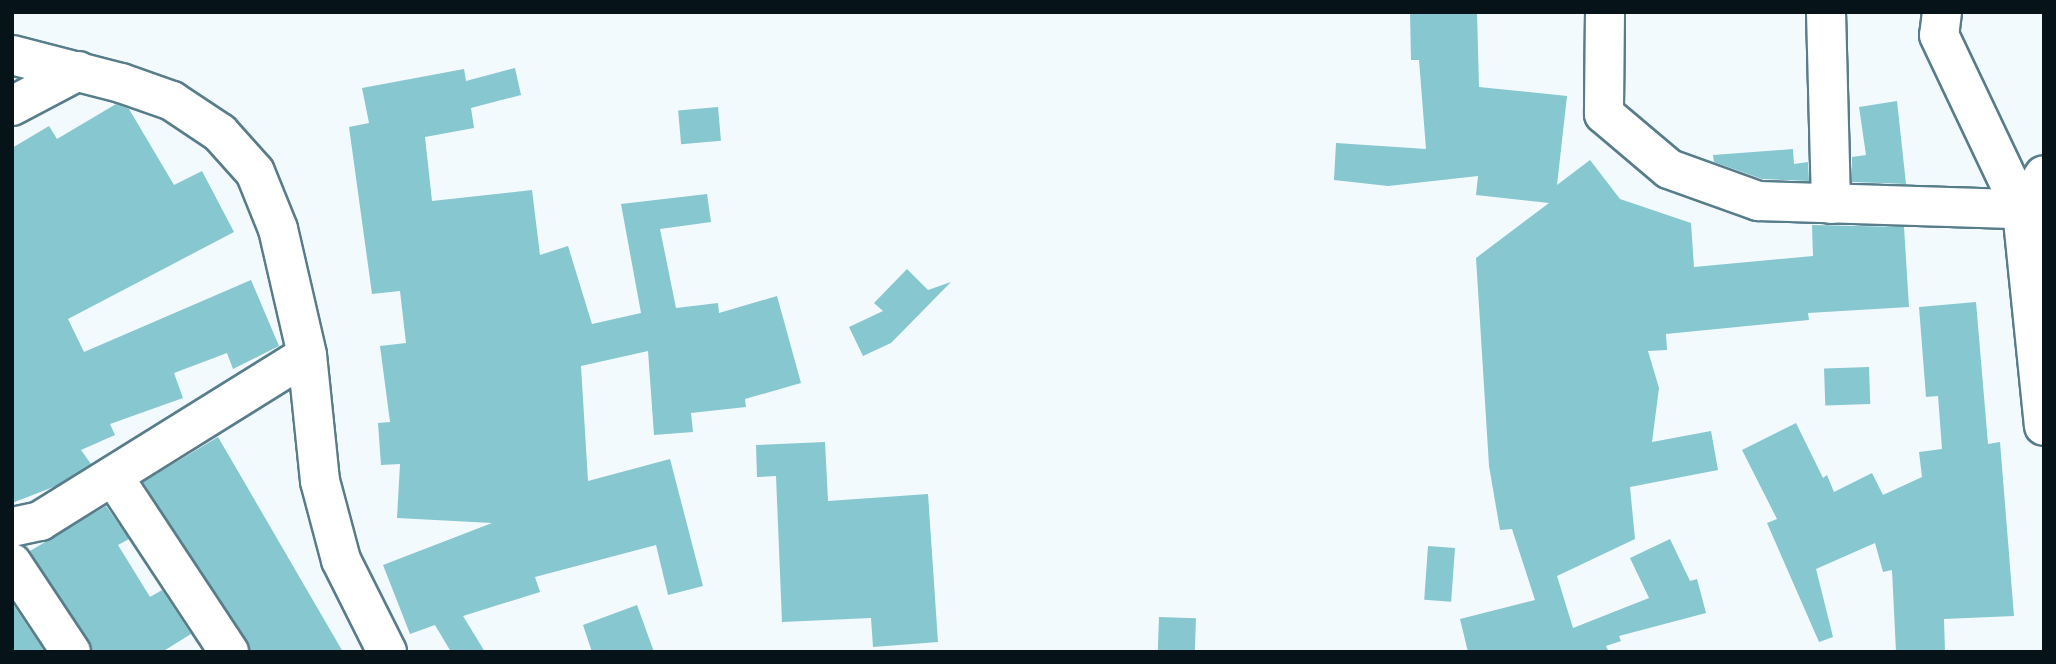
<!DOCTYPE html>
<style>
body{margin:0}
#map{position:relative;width:2056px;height:664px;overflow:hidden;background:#f2fafd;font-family:"Source Serif 4",serif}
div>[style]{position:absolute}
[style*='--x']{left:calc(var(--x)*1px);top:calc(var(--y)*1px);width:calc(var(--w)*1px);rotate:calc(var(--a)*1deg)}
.building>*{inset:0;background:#87c7cf;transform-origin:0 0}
.roads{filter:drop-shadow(2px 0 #587d8a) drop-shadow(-2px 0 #587d8a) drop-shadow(0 2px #587d8a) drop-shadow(0 -2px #587d8a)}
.minor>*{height:38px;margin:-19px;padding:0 19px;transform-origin:19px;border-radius:19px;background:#fff}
span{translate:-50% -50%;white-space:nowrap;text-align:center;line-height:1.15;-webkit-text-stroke:6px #fff;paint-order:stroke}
.frame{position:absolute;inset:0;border:14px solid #061419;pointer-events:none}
</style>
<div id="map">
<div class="building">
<i style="clip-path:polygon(1410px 12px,1477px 12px,1479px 87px,1567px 96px,1557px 185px,1590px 160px,1620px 199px,1691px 223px,1694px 267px,1813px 256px,1812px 225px,1904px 227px,1909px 307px,1808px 313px,1809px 320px,1666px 334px,1667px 350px,1648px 351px,1659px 388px,1652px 442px,1711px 431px,1718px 470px,1630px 487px,1635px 539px,1557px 576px,1573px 628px,1649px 598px,1630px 558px,1670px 539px,1690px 581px,1697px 579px,1706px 613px,1619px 636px,1621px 641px,1606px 646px,1609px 652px,1468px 652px,1460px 619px,1535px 600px,1512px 529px,1500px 530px,1489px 466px,1476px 258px,1549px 203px,1476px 195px,1478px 176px,1388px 186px,1334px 180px,1336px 143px,1426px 149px,1419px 60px,1411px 60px)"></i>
<i style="clip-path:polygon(515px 68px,521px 95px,471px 108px,474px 128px,425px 137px,432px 201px,532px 190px,540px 255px,568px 246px,592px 324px,641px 313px,621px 204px,707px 194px,711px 222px,660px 229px,676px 308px,718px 303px,719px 313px,777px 296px,801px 383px,745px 399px,746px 407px,691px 413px,693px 432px,654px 435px,648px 351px,581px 366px,588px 481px,670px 459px,703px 586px,668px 595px,656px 545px,535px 577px,540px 592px,463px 616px,485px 652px,451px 652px,435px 625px,410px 634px,383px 565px,492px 523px,397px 518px,400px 464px,381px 465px,378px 423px,390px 422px,380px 346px,406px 343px,400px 291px,372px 294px,349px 127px,369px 123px,362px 88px,464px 69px,466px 81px)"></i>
<i style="clip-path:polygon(1897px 101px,1906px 184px,1852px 182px,1852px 157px,1866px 155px,1859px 107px)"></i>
<i style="clip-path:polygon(116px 104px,129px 109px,174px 185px,202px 171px,234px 232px,68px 319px,84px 352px,251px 280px,279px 346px,233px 369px,227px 353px,174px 373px,183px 398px,110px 424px,115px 435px,81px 450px,91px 464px,56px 486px,12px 503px,12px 148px,49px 126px,57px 139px)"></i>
<i style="left:718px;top:107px;width:34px;height:40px;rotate:85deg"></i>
<i style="clip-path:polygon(1793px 149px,1794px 164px,1808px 162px,1809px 181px,1762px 179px,1714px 162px,1713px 155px)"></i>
<i style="clip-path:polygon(907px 269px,928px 290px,951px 282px,891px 343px,863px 356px,849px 327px,883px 311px,874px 303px)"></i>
<i style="clip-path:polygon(1976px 302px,1988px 444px,2000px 442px,2014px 616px,1944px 619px,1945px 652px,1896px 652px,1892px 570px,1883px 572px,1875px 543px,1816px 569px,1833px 637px,1819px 642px,1767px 523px,1777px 519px,1742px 450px,1796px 423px,1823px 478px,1827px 475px,1834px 492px,1872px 473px,1883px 495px,1922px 477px,1919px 452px,1942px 449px,1938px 396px,1926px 397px,1919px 307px)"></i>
<i style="left:1869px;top:367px;width:37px;height:45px;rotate:88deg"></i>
<i style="clip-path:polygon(218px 437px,343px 652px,251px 652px,143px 482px)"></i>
<i style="clip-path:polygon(825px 442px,828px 501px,928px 494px,938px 642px,873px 647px,871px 618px,782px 622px,776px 476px,757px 477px,756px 445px)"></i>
<i style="clip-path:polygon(106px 506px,129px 539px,118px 545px,150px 597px,162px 590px,191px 634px,162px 652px,93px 652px,30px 551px)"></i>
<i style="left:1428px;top:546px;width:27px;height:54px;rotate:4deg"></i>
<i style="clip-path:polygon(12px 603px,45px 652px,12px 652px)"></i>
<i style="clip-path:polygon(637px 605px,654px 652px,592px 652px,583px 625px)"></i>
<i style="left:1159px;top:617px;width:37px;height:35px;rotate:2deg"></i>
</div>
<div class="roads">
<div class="minor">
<i style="--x:1605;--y:12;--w:102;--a:90.6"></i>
<i style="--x:1604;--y:114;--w:85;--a:40.2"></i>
<i style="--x:1669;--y:169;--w:95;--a:19.8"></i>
<i style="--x:1758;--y:201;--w:286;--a:1.8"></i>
<i style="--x:1826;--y:12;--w:192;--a:88.5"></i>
<i style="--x:1942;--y:12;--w:23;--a:97"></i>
<i style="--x:1939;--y:35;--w:194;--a:64.6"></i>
<i style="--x:2022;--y:210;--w:217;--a:84.2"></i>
<i style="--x:12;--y:55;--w:113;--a:14.4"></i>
<i style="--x:121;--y:83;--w:54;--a:19.4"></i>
<i style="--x:172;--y:101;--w:58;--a:33.7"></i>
<i style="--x:220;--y:133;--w:52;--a:48.1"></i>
<i style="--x:255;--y:172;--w:61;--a:68"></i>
<i style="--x:278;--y:229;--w:129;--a:77"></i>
<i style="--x:307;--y:355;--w:127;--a:84.1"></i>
<i style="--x:320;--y:481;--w:82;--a:75.1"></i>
<i style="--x:341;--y:560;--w:103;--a:63.4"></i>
<i style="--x:12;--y:106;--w:75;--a:-27.9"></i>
<i style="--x:2022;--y:210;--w:41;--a:-57.8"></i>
<i style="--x:113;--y:476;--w:211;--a:56.6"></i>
<i style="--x:12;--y:527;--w:29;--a:-12"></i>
<i style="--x:40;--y:521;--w:314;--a:-31.9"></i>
<i style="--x:12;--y:563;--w:107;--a:56.5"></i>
</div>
</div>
<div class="frame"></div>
</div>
